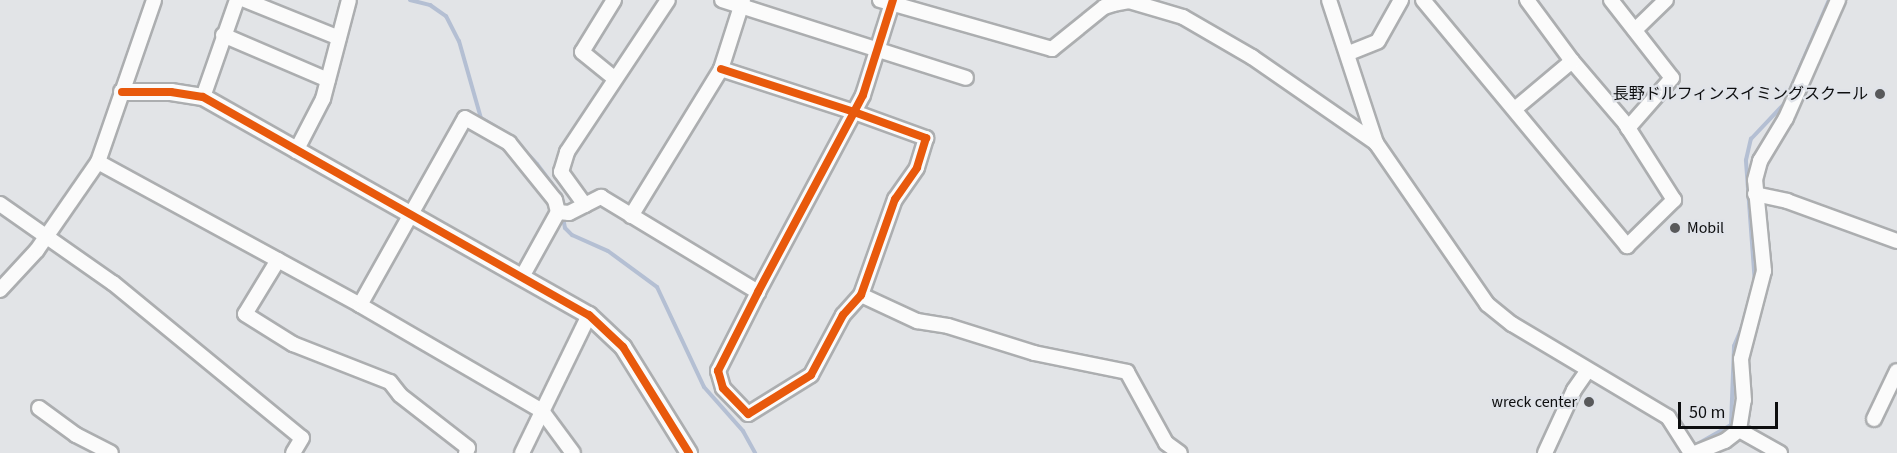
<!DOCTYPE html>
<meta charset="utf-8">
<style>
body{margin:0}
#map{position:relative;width:1897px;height:453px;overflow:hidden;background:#e2e4e7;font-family:"Source Sans 3","Noto Sans JP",sans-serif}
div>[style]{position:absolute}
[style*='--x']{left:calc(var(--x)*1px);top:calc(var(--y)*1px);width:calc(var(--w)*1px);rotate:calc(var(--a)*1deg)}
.stream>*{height:4px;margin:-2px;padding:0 2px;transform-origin:2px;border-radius:2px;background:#b4bfd3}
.roads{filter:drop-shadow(2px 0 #acaeb0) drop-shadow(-2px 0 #acaeb0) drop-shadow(0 2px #acaeb0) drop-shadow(0 -2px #acaeb0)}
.minor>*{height:14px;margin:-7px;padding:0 7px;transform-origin:7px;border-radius:7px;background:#fbfbfb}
.tertiary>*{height:16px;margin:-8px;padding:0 8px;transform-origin:8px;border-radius:8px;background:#fbfbfb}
.cycleway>*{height:8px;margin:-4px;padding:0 4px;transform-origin:4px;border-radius:4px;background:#e8590c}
.dots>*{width:16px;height:16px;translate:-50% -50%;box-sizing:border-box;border:3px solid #e0e3e9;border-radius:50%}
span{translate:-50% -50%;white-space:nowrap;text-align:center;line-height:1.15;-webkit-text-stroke:4.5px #e0e3e9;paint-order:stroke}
.poi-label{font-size:16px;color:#0d0e0f}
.right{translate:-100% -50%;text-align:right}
.left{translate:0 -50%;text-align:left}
.scale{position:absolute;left:1678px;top:402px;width:100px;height:27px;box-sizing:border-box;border:3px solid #0d0e0f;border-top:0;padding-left:8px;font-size:18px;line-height:21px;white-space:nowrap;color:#0d0e0f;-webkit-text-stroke:4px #e0e3e9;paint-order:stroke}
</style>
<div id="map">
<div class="stream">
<i style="--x:410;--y:0;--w:21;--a:14"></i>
<i style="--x:430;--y:5;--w:19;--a:35"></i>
<i style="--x:446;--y:16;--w:28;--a:63"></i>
<i style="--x:459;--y:41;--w:80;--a:74.1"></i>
<i style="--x:481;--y:118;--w:35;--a:31"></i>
<i style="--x:511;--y:136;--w:38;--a:47"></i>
<i style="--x:537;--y:164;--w:38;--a:53"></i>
<i style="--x:560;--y:194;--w:15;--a:79"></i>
<i style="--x:563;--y:217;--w:11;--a:80"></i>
<i style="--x:565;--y:228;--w:10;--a:45"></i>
<i style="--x:572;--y:235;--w:39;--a:24"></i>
<i style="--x:608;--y:251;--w:61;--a:36.3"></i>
<i style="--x:657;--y:287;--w:110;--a:64.8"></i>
<i style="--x:704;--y:387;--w:59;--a:48.4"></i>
<i style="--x:743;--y:431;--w:25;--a:61"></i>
<i style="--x:1755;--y:284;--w:124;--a:-94.2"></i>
<i style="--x:1746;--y:160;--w:22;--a:-77"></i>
<i style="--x:1751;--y:139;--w:48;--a:-46.7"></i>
<i style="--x:1784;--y:104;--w:113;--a:-66.6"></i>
<i style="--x:1694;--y:446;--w:43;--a:-29.6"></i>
<i style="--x:1731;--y:425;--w:79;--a:-87.8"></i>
<i style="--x:1734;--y:346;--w:28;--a:-67"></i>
</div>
<div class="roads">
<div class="minor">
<i style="--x:245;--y:0;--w:101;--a:22"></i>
<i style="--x:614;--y:0;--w:61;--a:121.6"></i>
<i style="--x:582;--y:52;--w:41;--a:39.1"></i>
<i style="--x:722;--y:0;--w:256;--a:17.7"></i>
<i style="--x:880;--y:0;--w:179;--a:15.9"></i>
<i style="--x:1052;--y:49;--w:67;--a:-38.9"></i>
<i style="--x:1104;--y:7;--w:10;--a:-17"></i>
<i style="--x:1114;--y:4;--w:15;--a:-11"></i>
<i style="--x:1129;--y:1;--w:56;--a:16.5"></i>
<i style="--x:1183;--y:17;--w:80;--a:30.1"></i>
<i style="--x:1252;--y:57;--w:151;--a:34.7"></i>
<i style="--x:1329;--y:0;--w:151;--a:71.8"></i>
<i style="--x:1376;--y:143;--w:196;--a:55.4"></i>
<i style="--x:1487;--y:304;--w:32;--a:39"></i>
<i style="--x:1512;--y:324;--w:182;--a:30.8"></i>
<i style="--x:1668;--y:417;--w:43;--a:57.4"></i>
<i style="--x:1423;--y:0;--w:320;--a:50.3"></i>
<i style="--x:1627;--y:246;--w:66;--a:-44.4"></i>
<i style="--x:1674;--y:200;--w:91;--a:-122.5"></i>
<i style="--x:1625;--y:123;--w:82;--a:-130.5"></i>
<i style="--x:1572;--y:61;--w:76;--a:-126.4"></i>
<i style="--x:1611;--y:0;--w:99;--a:52"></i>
<i style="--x:1672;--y:78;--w:67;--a:131.3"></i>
<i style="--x:1635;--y:30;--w:43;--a:-44.1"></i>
<i style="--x:223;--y:35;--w:114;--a:23.2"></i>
<i style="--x:1349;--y:53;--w:31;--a:-22"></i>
<i style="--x:1378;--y:41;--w:47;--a:-60.7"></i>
<i style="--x:721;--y:69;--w:140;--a:17.9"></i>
<i style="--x:854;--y:112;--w:77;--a:19.9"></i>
<i style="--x:926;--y:138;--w:31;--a:107"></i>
<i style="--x:917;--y:168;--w:38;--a:125"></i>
<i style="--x:895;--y:199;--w:102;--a:109.5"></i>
<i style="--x:861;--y:295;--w:27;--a:132"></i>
<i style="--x:843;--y:315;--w:68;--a:118.1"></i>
<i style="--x:811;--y:375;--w:74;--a:148.2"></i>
<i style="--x:748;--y:414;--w:36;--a:-134"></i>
<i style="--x:723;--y:388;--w:18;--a:-106"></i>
<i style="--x:718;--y:371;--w:89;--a:-63.1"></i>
<i style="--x:758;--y:292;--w:204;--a:-61.9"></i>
<i style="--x:854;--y:112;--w:19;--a:-62"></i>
<i style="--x:863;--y:95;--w:100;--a:-72.5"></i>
<i style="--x:203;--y:97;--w:103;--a:-70.7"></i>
<i style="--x:1516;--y:108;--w:73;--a:-40"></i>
<i style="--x:296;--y:151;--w:59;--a:-62.6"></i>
<i style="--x:323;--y:99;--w:102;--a:-75.3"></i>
<i style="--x:98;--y:162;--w:298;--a:28.6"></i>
<i style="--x:360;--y:305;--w:211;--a:30.2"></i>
<i style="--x:542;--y:411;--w:52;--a:53.6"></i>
<i style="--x:1755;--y:194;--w:33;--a:12"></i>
<i style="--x:1787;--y:201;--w:117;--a:20"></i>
<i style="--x:0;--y:204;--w:138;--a:35"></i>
<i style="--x:113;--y:283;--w:244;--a:39.4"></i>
<i style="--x:302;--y:438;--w:17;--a:121"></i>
<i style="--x:585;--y:205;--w:41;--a:-126"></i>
<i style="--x:561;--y:172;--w:21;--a:-73"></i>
<i style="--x:567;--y:152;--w:182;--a:-56.4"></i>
<i style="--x:558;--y:212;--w:11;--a:5"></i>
<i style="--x:569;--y:213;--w:36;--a:-27"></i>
<i style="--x:601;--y:197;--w:184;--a:31.2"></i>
<i style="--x:631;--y:216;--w:172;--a:-58.5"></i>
<i style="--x:721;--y:69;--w:72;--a:-72.3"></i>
<i style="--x:278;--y:260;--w:63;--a:121.4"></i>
<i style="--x:245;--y:314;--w:57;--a:32"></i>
<i style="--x:293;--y:344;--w:104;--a:21.4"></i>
<i style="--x:390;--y:382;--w:16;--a:52"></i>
<i style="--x:400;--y:395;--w:86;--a:37.9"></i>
<i style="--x:468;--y:448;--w:5;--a:112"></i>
<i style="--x:0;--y:290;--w:54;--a:-47.2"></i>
<i style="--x:37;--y:250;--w:107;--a:-55.3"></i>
<i style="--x:98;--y:162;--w:171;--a:-70.9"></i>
<i style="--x:861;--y:295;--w:62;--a:24.9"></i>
<i style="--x:917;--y:321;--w:31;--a:9"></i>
<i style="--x:948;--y:326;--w:90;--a:17.4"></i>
<i style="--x:1034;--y:353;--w:95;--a:11.5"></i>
<i style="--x:1127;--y:372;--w:81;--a:61.2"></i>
<i style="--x:1166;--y:443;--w:17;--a:36"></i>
<i style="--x:360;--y:305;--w:214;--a:-60.7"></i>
<i style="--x:465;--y:118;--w:51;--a:29.6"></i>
<i style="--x:509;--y:143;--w:73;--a:51.1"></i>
<i style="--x:555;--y:200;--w:12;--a:76"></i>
<i style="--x:558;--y:212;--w:74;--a:119"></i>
<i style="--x:39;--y:408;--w:46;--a:36.1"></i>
<i style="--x:76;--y:435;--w:39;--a:27"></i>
<i style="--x:1874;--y:419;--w:53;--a:-64.4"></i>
<i style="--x:1739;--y:430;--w:47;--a:29.3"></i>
<i style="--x:522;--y:453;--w:153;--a:-64.1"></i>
<i style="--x:1545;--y:453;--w:69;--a:-65.3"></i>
<i style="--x:1574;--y:390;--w:24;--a:-55"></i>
<i style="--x:1695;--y:453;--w:32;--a:-22"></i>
<i style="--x:1725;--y:441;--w:18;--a:-38"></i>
<i style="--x:1739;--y:430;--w:30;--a:-81"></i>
<i style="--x:1744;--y:400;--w:41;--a:-94.2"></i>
<i style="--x:1741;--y:359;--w:91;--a:-75.4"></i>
<i style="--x:1764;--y:271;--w:91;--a:-95.6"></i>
<i style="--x:1755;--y:180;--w:20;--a:-75"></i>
<i style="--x:1760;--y:161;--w:50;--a:-58.8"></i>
<i style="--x:1786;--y:118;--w:129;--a:-66.2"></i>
</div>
<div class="tertiary">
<i style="--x:122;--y:92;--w:49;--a:0"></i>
<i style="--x:171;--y:92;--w:32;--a:9"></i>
<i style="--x:203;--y:97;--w:443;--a:29.5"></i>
<i style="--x:589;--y:315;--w:47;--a:43.3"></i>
<i style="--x:623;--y:347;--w:125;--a:58.1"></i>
</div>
</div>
<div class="cycleway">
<i style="--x:721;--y:69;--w:140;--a:17.9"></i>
<i style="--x:854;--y:112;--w:77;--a:19.9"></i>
<i style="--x:926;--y:138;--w:31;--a:107"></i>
<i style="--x:917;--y:168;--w:38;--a:125"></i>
<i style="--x:895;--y:199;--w:102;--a:109.5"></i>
<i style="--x:861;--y:295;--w:27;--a:132"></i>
<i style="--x:843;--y:315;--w:68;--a:118.1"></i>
<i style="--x:811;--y:375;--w:74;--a:148.2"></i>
<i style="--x:748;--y:414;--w:36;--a:-134"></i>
<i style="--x:723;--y:388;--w:18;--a:-106"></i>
<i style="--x:718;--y:371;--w:89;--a:-63.1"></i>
<i style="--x:758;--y:292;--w:204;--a:-61.9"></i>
<i style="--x:854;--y:112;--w:19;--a:-62"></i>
<i style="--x:863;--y:95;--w:100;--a:-72.5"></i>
<i style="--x:122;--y:92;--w:49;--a:0"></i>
<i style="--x:171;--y:92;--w:32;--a:9"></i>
<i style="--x:203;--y:97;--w:443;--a:29.5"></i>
<i style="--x:589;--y:315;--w:47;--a:43.3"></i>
<i style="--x:623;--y:347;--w:125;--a:58.1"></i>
</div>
<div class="dots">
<i style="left:1880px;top:94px;background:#58595b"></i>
<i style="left:1675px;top:228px;background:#58595b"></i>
<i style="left:1589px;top:402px;background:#58595b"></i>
</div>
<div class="poi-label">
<span class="right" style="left:1868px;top:94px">長野ドルフィンスイミングスクール</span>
<span class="left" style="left:1687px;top:228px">Mobil</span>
<span class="right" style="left:1577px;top:402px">wreck center</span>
</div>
<div class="scale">50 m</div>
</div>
